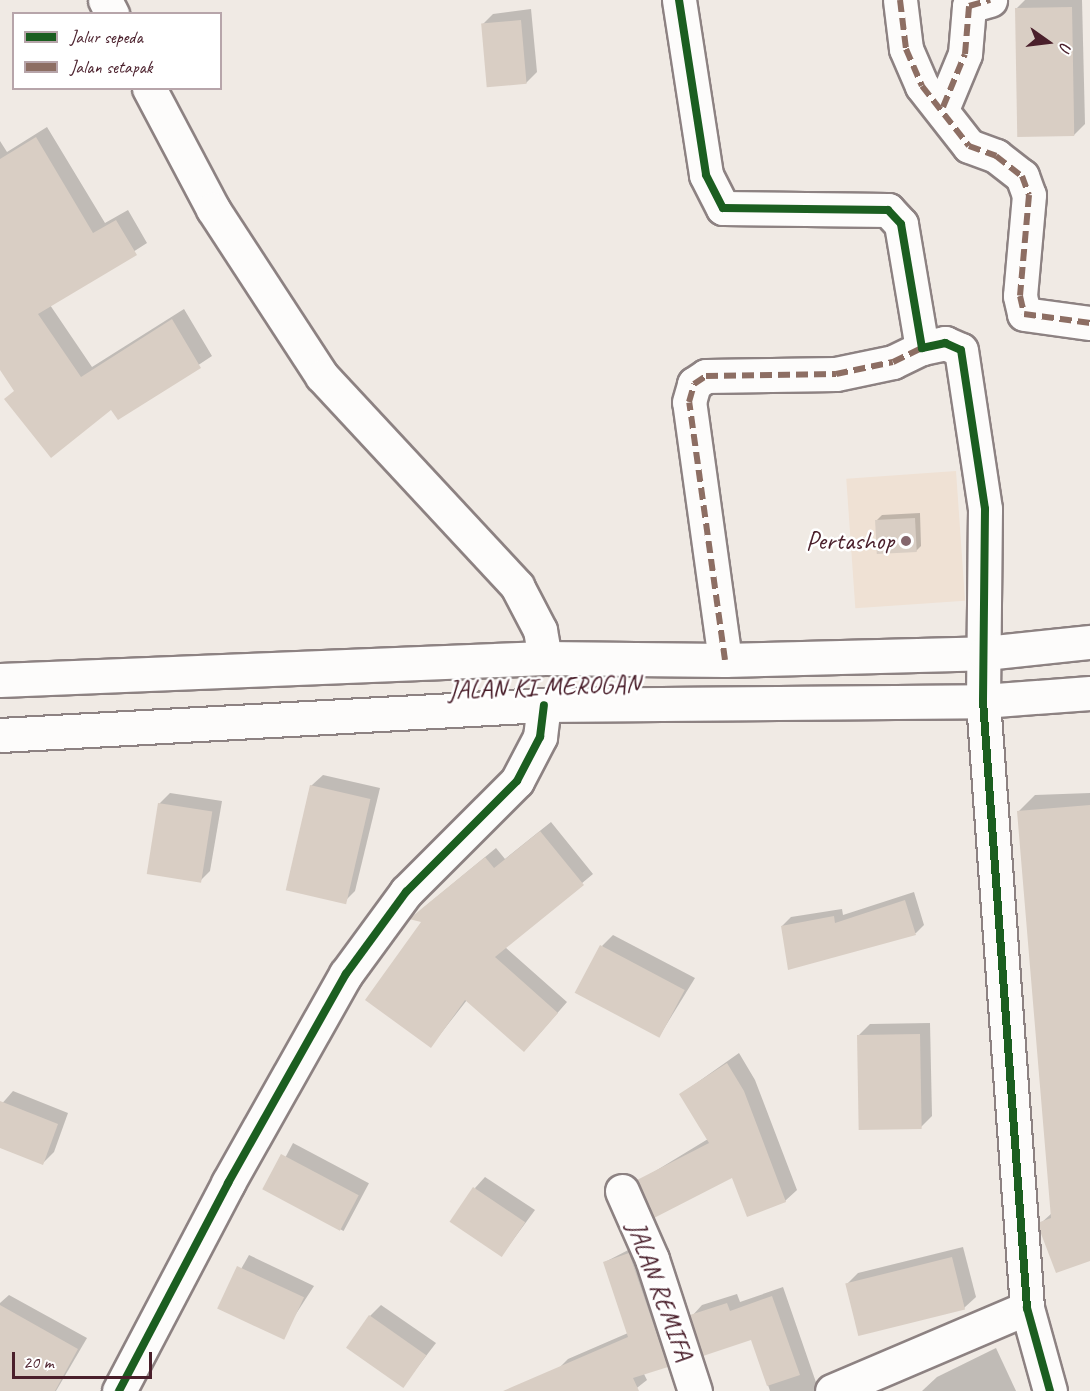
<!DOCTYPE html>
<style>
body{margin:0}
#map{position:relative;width:1090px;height:1391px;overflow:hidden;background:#f0eae4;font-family:Caveat,sans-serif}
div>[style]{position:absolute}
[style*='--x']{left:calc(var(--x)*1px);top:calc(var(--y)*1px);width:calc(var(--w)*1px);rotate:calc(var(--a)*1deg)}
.built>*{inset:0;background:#efe1d4;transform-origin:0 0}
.shadow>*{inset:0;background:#0003;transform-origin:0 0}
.building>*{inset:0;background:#d9cec4;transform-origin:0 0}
.roads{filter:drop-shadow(2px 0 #8d8282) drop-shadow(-2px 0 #8d8282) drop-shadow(0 2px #8d8282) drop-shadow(0 -2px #8d8282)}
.minor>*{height:33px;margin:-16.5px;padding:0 16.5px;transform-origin:16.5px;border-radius:16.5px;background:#fdfcfb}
.tertiary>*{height:33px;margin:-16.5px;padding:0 16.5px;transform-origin:16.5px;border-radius:16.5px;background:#fdfcfb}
.trunk>*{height:33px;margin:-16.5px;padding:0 16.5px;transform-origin:16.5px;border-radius:16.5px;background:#fdfcfb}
.quiet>*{height:6px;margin-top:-3px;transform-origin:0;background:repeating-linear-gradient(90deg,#8d6e63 0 12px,transparent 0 18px)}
.cycleway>*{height:8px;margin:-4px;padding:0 4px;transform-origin:4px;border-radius:4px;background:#1b5e20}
.dots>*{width:16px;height:16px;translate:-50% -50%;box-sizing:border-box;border:3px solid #fff;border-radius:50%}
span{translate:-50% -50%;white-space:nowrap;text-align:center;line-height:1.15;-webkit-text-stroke:5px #fff;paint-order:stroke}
.poi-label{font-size:26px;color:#4a1f2b}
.right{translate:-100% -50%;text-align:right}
.street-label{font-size:26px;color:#4a1f2b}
.legend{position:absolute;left:12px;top:12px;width:210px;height:78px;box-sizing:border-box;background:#fff;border:2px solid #b7a5aa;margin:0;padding:8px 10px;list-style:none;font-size:18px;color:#4a1f2b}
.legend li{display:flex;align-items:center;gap:12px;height:30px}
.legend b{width:30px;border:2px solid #b7a5aa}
.north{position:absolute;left:1018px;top:12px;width:60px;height:60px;-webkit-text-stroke:4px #fff;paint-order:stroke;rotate:104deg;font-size:16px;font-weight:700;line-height:24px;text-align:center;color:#4a1f2b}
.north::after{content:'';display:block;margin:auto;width:21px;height:27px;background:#4a1f2b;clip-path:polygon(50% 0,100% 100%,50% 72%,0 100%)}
.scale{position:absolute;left:12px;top:1352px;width:140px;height:27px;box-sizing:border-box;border:3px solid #4a1f2b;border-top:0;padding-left:8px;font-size:18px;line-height:21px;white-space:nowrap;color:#4a1f2b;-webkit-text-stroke:4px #fff;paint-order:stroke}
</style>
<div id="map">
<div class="built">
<i style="left:956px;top:471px;width:130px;height:110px;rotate:86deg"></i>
</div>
<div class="shadow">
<i style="clip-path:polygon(1025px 0,1082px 0,1085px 124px,1074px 135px,1016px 9px)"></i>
<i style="clip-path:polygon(531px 9px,537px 72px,526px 83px,482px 25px,493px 14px)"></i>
<i style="clip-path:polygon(47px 127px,105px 223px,128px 210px,147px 243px,50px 305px,92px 367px,184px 309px,212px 356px,118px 418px,111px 407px,15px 390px,0 367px,0 141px,7px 152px)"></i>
<i style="clip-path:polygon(920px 513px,921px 546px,916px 551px,877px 520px,882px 515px)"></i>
<i style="clip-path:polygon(323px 775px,380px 788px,355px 891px,344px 902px,311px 786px)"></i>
<i style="clip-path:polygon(170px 793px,222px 801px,210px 871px,199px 882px,159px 804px)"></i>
<i style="clip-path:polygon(1090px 793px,1090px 1259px,1041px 1223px,1052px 1213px,1019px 811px,1035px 795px)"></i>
<i style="clip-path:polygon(551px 822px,593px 874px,505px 947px,567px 1002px,534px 1040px,467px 1000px,431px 1046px,422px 909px,496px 848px,505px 859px)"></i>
<i style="clip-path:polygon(914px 892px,924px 925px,916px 933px,789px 968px,782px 926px,791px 917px,842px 909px,843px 915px)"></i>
<i style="clip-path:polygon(613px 935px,695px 978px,660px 1035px,602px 946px)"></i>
<i style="clip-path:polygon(930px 1023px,932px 1116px,921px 1127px,859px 1035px,870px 1024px)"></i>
<i style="clip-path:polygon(739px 1053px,755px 1080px,797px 1190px,785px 1201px,733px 1176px,639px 1181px,708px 1139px,681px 1094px)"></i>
<i style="clip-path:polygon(13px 1091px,68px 1113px,54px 1152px,43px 1163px,0 1147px,0 1106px)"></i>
<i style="left:293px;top:1143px;width:86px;height:54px;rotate:28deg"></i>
<i style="clip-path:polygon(485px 1177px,535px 1210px,502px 1255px,475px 1188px)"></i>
<i style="clip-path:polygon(638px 1245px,676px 1357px,644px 1374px,647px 1380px,633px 1391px,570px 1391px,560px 1367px,568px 1359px,628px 1333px,605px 1262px)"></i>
<i style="clip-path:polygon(963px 1247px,976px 1297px,964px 1308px,847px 1284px,858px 1273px)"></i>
<i style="clip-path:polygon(249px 1255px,314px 1286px,281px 1337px,219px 1308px)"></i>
<i style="clip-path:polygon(783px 1287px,819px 1391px,770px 1391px,752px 1338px,692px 1316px,702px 1305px,737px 1294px,740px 1302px)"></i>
<i style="clip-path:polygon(9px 1295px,87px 1338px,56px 1391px,0 1391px,0 1303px)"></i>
<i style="clip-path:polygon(381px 1305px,436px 1343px,403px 1386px,370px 1316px)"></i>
<i style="clip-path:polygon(996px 1348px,1016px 1391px,922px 1391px,937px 1377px)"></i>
</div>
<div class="building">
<i style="left:1072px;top:7px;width:129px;height:57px;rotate:89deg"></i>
<i style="left:521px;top:20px;width:64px;height:40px;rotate:85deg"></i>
<i style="clip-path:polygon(36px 137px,93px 233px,116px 220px,137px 255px,38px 314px,81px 377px,172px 319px,201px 368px,118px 420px,111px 410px,51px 458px,4px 399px,14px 391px,0 370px,0 159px)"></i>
<i style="left:915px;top:518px;width:34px;height:40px;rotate:87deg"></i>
<i style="left:310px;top:785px;width:62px;height:108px;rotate:13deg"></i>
<i style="left:158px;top:803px;width:55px;height:72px;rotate:9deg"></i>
<i style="clip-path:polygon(1090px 805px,1090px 1261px,1056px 1273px,1040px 1231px,1040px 1222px,1051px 1218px,1017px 811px)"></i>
<i style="clip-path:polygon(540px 831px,584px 885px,495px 957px,558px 1013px,524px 1052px,465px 1000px,431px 1048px,365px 1000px,421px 922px,409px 919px,485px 857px,494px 868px)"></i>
<i style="clip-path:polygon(905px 900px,916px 935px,788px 970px,781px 926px,834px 916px,835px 923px)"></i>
<i style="left:600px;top:945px;width:96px;height:54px;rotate:28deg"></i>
<i style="left:920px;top:1034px;width:95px;height:63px;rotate:89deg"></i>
<i style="clip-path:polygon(727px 1063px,744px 1091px,786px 1202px,747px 1217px,732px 1178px,654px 1218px,637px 1180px,709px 1143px,679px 1094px)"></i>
<i style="clip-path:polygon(0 1101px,58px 1124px,43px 1165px,0 1148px)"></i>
<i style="left:281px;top:1154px;width:88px;height:40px;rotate:28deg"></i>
<i style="left:473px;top:1187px;width:63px;height:42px;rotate:34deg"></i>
<i style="clip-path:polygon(629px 1253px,668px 1367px,633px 1378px,639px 1391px,503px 1391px,628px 1337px,603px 1262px)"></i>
<i style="left:952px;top:1257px;width:54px;height:110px;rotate:76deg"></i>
<i style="left:237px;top:1266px;width:74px;height:47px;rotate:25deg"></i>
<i style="clip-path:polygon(772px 1296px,800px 1375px,767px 1386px,751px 1340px,703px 1356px,690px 1315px,727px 1303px,730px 1311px)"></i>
<i style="clip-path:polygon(0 1305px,78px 1349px,55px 1391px,0 1391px)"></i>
<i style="left:369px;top:1315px;width:70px;height:40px;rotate:35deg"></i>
</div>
<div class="roads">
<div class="minor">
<i style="--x:105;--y:0;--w:16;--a:63"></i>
<i style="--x:679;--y:0;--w:177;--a:81.2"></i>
<i style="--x:706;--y:175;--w:37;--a:63"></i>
<i style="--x:723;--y:208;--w:165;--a:0.7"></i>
<i style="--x:888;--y:210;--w:19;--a:47"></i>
<i style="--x:901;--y:224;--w:126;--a:80.4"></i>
<i style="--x:922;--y:348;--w:24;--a:-12"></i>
<i style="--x:945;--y:343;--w:17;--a:24"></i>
<i style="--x:961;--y:350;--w:161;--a:81.4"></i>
<i style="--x:985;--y:509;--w:192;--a:90.6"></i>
<i style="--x:983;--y:701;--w:609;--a:85.85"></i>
<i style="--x:1027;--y:1308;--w:86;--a:74.5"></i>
<i style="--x:900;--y:0;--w:49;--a:83"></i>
<i style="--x:906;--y:49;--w:40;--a:66.6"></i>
<i style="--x:922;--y:86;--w:76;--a:51.9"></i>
<i style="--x:969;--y:146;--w:29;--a:20"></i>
<i style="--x:996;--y:156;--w:33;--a:38"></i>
<i style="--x:1022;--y:176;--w:20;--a:70"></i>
<i style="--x:1029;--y:195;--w:101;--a:95.1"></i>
<i style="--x:1020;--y:296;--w:18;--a:77"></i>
<i style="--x:1024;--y:314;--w:67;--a:7.8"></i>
<i style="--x:149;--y:88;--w:137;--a:62.1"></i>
<i style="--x:213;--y:209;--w:199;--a:56.9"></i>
<i style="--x:322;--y:376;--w:287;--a:47.1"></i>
<i style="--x:517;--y:586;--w:50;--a:62.4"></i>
<i style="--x:540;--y:630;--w:28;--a:80"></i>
<i style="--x:943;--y:107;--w:57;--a:-67.5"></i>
<i style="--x:965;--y:54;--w:48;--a:-85.2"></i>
<i style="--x:969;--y:6;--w:22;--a:-16"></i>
<i style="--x:725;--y:660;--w:260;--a:-97.9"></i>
<i style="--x:689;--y:402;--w:19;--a:-74"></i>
<i style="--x:694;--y:384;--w:14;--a:-34"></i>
<i style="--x:706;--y:376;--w:130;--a:-0.9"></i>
<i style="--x:836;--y:374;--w:58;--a:-11.9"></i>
<i style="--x:893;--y:362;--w:32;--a:-26"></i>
<i style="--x:622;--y:1191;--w:74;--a:66.2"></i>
<i style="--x:652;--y:1259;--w:139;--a:72"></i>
<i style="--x:832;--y:1391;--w:212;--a:-23.1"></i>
</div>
<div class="tertiary">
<i style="--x:119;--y:1391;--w:235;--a:-62.3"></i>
<i style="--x:228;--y:1183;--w:240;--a:-60.6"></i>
<i style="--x:346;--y:974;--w:102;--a:-53.8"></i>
<i style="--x:406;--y:892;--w:157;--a:-45"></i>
<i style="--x:517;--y:781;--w:50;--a:-62.4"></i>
<i style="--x:540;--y:737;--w:32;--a:-83"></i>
</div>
<div class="trunk">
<i style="--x:0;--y:680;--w:545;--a:-2.31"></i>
<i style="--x:545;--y:658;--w:180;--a:0.6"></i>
<i style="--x:725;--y:660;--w:260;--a:-1.5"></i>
<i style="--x:985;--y:653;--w:106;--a:-6"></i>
<i style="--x:0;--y:735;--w:545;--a:-3.16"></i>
<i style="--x:544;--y:705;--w:439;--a:-0.5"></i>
<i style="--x:983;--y:701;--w:107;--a:-4.3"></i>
</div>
</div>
<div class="quiet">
<i style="--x:900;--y:0;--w:49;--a:83"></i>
<i style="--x:906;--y:49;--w:40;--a:66.6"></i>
<i style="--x:922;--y:86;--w:76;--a:51.9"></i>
<i style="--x:969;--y:146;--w:29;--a:20"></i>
<i style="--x:996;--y:156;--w:33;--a:38"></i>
<i style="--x:1022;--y:176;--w:20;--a:70"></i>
<i style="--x:1029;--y:195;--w:101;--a:95.1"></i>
<i style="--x:1020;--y:296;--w:18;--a:77"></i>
<i style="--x:1024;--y:314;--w:67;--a:7.8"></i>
<i style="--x:943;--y:107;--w:57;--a:-67.5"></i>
<i style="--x:965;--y:54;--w:48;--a:-85.2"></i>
<i style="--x:969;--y:6;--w:22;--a:-16"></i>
<i style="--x:725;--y:660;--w:260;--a:-97.9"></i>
<i style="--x:689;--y:402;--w:19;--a:-74"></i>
<i style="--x:694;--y:384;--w:14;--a:-34"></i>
<i style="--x:706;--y:376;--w:130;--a:-0.9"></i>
<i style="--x:836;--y:374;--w:58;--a:-11.9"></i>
<i style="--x:893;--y:362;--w:32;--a:-26"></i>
</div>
<div class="cycleway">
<i style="--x:679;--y:0;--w:177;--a:81.2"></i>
<i style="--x:706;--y:175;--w:37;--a:63"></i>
<i style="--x:723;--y:208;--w:165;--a:0.7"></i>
<i style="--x:888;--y:210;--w:19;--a:47"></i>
<i style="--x:901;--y:224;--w:126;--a:80.4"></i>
<i style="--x:922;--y:348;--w:24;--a:-12"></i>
<i style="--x:945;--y:343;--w:17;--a:24"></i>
<i style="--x:961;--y:350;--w:161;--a:81.4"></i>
<i style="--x:985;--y:509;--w:192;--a:90.6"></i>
<i style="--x:983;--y:701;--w:609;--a:85.85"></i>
<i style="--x:1027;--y:1308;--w:86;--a:74.5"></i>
<i style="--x:119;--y:1391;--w:235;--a:-62.3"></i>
<i style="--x:228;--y:1183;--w:240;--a:-60.6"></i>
<i style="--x:346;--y:974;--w:102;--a:-53.8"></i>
<i style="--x:406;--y:892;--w:157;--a:-45"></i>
<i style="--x:517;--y:781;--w:50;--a:-62.4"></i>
<i style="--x:540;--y:737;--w:32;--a:-83"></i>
</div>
<div class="dots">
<i style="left:906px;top:541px;background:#84666c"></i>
</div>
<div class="poi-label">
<span class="right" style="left:894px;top:541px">Pertashop</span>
</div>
<div class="street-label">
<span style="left:544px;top:687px;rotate:-2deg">JALAN KI MEROGAN</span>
<span style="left:660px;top:1291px;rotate:70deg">JALAN REMIFA</span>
</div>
<ul class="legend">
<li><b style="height:8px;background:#1b5e20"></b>Jalur sepeda</li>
<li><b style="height:8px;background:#8d6e63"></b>Jalan setapak</li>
</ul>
<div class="north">U</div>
<div class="scale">20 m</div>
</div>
